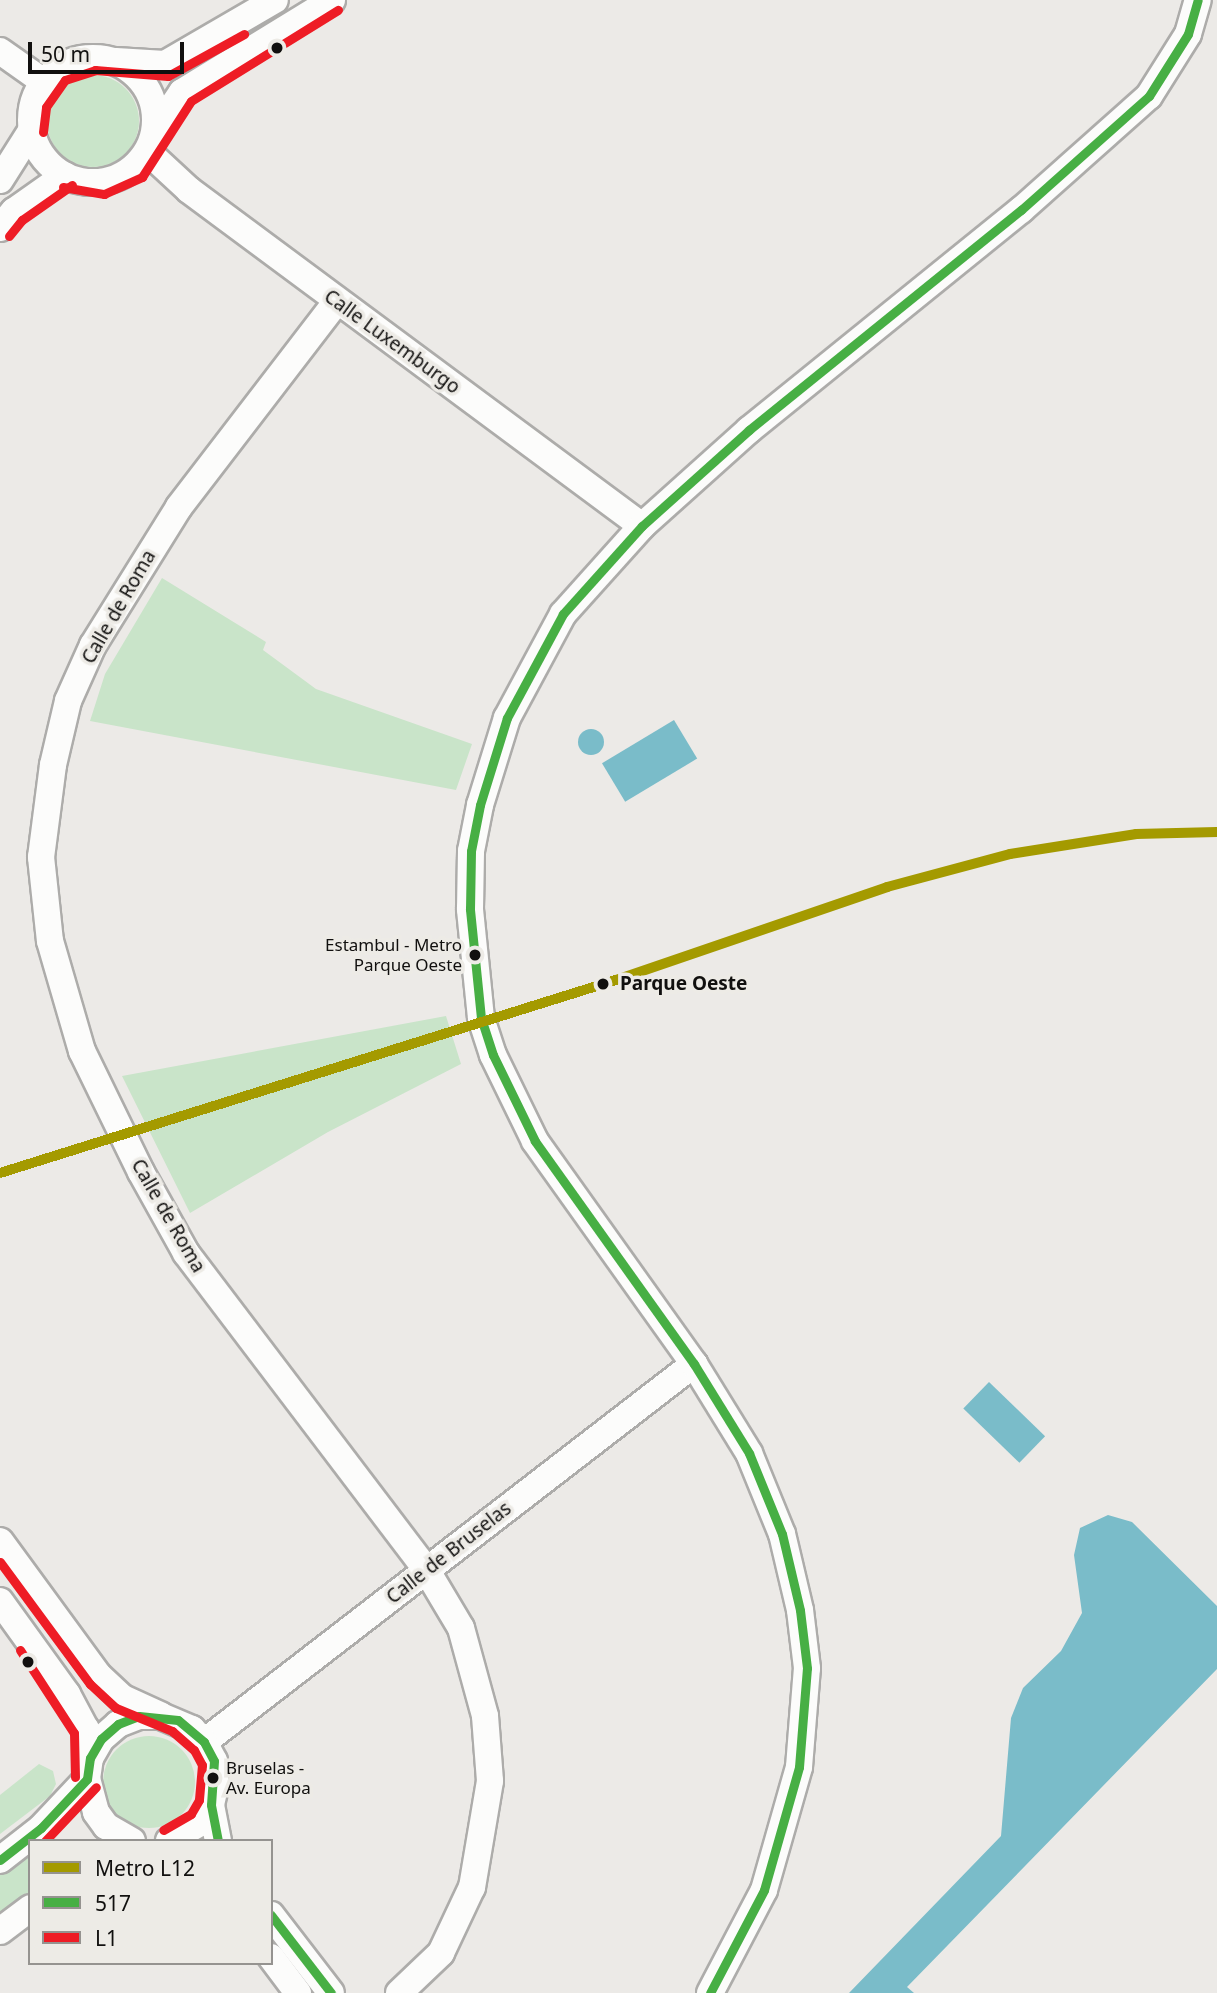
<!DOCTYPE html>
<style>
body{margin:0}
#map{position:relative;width:1217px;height:1993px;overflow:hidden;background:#eceae7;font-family:"Noto Sans",sans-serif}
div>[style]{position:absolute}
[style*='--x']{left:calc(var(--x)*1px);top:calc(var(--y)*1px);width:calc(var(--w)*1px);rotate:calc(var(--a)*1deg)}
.green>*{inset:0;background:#c9e4c9}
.round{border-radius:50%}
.water>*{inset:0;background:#7abcc9;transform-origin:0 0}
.roads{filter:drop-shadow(2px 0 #adacaa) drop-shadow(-2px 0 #adacaa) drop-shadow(0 2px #adacaa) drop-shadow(0 -2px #adacaa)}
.minor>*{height:26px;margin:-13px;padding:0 13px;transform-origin:13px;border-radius:13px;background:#fcfcfb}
.minor>.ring{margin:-13px;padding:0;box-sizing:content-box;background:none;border:26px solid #fcfcfb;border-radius:50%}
.bus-1>*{height:9px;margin:-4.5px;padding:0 4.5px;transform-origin:4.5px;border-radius:4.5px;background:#47af44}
.bus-2>*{height:9px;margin:-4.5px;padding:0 4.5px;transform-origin:4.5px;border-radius:4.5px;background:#ee1c25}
.metro-1>*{height:10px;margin:-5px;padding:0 5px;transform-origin:5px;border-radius:5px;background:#a49a00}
.dots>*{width:19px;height:19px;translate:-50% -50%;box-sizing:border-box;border:4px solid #edebe6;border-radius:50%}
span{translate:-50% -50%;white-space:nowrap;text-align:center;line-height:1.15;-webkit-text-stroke:7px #edebe6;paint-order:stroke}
.bus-label{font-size:17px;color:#11100f}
.right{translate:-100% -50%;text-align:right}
.left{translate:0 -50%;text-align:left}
.street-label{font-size:19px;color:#11100f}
.stop-label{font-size:19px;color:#11100f;font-weight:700}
.legend{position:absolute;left:28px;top:1839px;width:245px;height:126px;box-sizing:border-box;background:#edebe6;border:2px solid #959390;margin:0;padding:9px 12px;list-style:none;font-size:21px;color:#11100f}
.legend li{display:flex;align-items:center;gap:14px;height:35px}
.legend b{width:35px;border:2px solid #959390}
.scale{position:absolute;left:28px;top:42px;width:156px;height:32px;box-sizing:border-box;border:4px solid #11100f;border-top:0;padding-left:9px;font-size:21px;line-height:24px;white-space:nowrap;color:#11100f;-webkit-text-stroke:5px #edebe6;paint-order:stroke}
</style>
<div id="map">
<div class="green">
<i class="round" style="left:47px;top:75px;width:92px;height:92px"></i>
<i style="clip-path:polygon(162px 578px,266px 642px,263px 650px,316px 689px,472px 744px,456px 790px,90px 721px,105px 674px)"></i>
<i style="clip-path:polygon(446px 1016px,461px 1064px,328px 1132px,190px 1213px,122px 1076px)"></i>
<i class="round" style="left:103px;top:1736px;width:92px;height:92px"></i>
<i style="clip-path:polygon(39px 1764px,53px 1771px,56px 1784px,50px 1796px,0 1834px,0 1795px)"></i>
<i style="clip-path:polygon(30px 1852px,30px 1893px,0 1915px,0 1874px)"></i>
</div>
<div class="water">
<i style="left:674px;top:720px;width:45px;height:84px;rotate:59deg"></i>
<i class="round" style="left:578px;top:729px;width:26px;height:26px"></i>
<i style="left:989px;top:1382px;width:78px;height:37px;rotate:44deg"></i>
<i style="clip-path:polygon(1108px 1515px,1132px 1522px,1217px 1606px,1217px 1669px,907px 1987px,914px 1993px,849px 1993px,1001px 1836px,1011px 1718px,1023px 1688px,1061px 1651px,1082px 1613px,1074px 1555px,1080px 1528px)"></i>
</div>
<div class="roads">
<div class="minor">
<i style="--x:0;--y:51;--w:54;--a:35.2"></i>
<i class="ring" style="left:31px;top:58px;width:98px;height:98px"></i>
<i style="--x:116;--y:61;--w:49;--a:3.5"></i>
<i style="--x:165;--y:64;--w:127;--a:-30.2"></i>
<i style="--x:155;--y:132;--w:48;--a:-56"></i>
<i style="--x:182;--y:92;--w:176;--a:-31.5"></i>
<i style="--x:148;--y:152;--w:56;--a:42.8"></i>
<i style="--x:189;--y:190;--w:564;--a:36.57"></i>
<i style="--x:0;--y:180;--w:58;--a:-57.7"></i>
<i style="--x:0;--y:228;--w:22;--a:-51"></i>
<i style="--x:14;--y:211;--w:62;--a:-35.2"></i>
<i style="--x:337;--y:301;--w:260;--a:127.5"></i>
<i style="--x:179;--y:507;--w:163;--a:121.9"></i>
<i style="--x:93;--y:645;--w:61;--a:114.1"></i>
<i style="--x:68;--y:701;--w:66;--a:103.2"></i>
<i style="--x:53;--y:765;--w:93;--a:97.4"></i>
<i style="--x:41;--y:857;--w:84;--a:83.9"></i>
<i style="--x:50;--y:941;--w:115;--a:73.8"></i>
<i style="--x:82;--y:1051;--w:135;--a:64"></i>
<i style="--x:141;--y:1172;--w:93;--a:60.9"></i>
<i style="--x:186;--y:1253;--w:399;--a:52.8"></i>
<i style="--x:427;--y:1571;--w:66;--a:59.2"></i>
<i style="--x:461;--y:1628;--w:91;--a:74.7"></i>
<i style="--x:485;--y:1716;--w:65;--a:85.6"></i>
<i style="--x:490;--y:1781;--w:108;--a:99.6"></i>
<i style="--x:472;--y:1887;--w:73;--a:115.2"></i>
<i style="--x:441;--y:1953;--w:58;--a:136.4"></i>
<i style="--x:0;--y:1541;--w:166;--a:53.8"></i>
<i style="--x:98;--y:1675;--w:34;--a:43"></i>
<i style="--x:123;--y:1698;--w:41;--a:24.7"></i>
<i style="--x:0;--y:1601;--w:115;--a:54.2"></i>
<i style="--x:67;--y:1694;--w:40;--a:62"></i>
<i style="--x:86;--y:1729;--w:29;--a:82"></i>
<i style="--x:204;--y:1742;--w:619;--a:-37.65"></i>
<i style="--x:211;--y:1805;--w:37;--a:79"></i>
<i style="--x:132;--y:1841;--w:30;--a:-150"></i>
<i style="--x:106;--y:1826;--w:17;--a:-126"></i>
<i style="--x:96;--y:1812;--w:34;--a:-105"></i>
<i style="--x:87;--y:1779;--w:21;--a:-82"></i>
<i style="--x:90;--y:1758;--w:22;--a:-60"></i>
<i style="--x:101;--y:1739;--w:23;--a:-41"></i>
<i style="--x:118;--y:1724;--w:22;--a:-21"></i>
<i style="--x:139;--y:1716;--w:22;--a:0"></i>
<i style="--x:161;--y:1716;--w:34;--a:23"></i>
<i style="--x:192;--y:1729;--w:18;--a:47"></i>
<i style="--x:204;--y:1742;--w:21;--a:62"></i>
<i style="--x:214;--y:1761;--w:22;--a:85"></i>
<i style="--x:216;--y:1783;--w:23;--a:103"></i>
<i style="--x:211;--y:1805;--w:21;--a:121"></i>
<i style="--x:200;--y:1823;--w:36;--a:150"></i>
<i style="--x:0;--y:1860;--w:52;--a:-38"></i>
<i style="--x:41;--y:1828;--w:67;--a:-46.8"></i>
<i style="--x:271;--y:1915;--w:98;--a:52.4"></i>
<i style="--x:0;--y:1931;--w:38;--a:-37"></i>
<i style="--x:271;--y:1957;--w:45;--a:53.1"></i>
<i style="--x:710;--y:1993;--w:116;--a:-62.3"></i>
<i style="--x:764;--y:1890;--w:128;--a:-74.1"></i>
<i style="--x:799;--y:1767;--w:99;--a:-85.4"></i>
<i style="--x:807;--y:1668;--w:58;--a:-96.9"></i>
<i style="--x:800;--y:1610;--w:78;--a:-103.3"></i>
<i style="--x:782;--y:1534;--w:87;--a:-112.2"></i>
<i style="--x:749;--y:1453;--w:105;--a:-121.7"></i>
<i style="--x:694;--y:1364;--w:274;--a:-125.5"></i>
<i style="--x:535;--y:1141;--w:96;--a:-116"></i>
<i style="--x:493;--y:1055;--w:39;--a:-108"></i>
<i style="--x:481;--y:1018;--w:110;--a:-95.8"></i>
<i style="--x:470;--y:909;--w:58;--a:-89"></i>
<i style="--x:471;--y:851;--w:47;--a:-78.9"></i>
<i style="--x:480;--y:805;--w:91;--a:-72.8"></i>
<i style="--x:507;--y:718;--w:118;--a:-61.7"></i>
<i style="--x:563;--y:614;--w:118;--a:-48.1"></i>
<i style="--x:642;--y:526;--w:144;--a:-41.9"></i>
<i style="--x:749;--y:430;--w:350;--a:-39"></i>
<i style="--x:1021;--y:210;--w:171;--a:-41.7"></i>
<i style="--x:1149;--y:96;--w:73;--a:-57.8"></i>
<i style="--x:1188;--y:34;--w:35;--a:-74"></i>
</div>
</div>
<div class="bus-1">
<i style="--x:0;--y:1860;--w:52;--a:-38"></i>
<i style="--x:41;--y:1828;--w:67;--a:-46.8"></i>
<i style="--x:87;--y:1779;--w:21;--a:-82"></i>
<i style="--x:90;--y:1758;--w:22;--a:-60"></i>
<i style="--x:101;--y:1739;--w:23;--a:-41"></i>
<i style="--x:118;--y:1724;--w:22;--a:-21"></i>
<i style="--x:139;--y:1716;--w:39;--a:6"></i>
<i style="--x:178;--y:1720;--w:34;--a:40"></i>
<i style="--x:204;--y:1742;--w:21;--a:62"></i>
<i style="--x:214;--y:1761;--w:44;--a:93.9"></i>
<i style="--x:211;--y:1805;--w:37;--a:79"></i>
<i style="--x:271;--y:1915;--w:98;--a:52.4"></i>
<i style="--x:710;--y:1993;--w:116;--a:-62.3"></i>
<i style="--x:764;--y:1890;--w:128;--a:-74.1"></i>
<i style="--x:799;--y:1767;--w:99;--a:-85.4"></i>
<i style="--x:807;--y:1668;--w:58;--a:-96.9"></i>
<i style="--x:800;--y:1610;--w:78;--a:-103.3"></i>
<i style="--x:782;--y:1534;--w:87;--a:-112.2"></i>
<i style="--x:749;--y:1453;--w:105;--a:-121.7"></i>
<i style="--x:694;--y:1364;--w:274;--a:-125.5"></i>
<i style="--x:535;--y:1141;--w:96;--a:-116"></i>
<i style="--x:493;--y:1055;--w:39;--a:-108"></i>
<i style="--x:481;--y:1018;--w:110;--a:-95.8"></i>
<i style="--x:470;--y:909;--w:58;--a:-89"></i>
<i style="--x:471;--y:851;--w:47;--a:-78.9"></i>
<i style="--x:480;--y:805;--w:91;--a:-72.8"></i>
<i style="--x:507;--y:718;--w:118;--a:-61.7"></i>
<i style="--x:563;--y:614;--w:118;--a:-48.1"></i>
<i style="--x:642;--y:526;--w:144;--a:-41.9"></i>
<i style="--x:749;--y:430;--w:350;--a:-39"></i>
<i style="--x:1021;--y:210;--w:171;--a:-41.7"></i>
<i style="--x:1149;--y:96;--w:73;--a:-57.8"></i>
<i style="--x:1188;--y:34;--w:35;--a:-74"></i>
</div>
<div class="bus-2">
<i style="--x:43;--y:132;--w:25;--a:-83"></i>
<i style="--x:46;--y:107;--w:33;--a:-55"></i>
<i style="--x:65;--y:80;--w:32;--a:-18"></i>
<i style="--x:95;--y:70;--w:73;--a:4.7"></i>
<i style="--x:168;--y:76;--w:87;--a:-28.9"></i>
<i style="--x:63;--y:187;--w:42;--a:9.7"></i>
<i style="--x:104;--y:194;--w:42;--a:-24.1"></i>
<i style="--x:142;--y:177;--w:90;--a:-57.2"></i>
<i style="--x:191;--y:101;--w:173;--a:-31.8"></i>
<i style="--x:9;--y:236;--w:21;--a:-51"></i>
<i style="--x:22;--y:220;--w:61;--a:-35"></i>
<i style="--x:0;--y:1562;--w:152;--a:53.6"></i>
<i style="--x:90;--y:1684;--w:35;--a:43"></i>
<i style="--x:116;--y:1708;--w:61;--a:22.3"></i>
<i style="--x:172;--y:1731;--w:29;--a:41"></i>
<i style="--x:194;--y:1750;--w:17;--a:62"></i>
<i style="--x:202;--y:1765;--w:35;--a:95"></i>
<i style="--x:199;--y:1800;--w:16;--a:120"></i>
<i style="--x:191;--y:1814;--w:32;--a:150"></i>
<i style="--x:20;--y:1650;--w:99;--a:57"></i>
<i style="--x:74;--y:1733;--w:44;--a:88.7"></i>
<i style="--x:45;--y:1841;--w:74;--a:-46.6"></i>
</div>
<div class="metro-1">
<i style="--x:0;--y:1173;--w:646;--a:-17.4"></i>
<i style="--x:616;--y:980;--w:287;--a:-18.9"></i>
<i style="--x:887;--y:887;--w:127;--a:-15"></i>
<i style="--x:1010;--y:854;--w:128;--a:-9"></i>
<i style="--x:1136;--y:834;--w:81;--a:-1.4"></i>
</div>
<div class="dots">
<i style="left:277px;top:48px;background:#11100f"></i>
<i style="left:475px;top:955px;background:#11100f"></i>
<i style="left:603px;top:984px;background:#11100f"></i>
<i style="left:28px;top:1662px;background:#11100f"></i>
<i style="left:213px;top:1778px;background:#11100f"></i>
</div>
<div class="bus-label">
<span class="right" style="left:462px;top:955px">Estambul - Metro<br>Parque Oeste</span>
<span class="left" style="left:226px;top:1778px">Bruselas -<br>Av. Europa</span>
</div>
<div class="street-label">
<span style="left:392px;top:342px;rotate:36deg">Calle Luxemburgo</span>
<span style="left:119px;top:607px;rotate:-60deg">Calle de Roma</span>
<span style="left:168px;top:1216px;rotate:60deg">Calle de Roma</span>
<span style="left:449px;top:1553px;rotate:-38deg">Calle de Bruselas</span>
</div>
<div class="stop-label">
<span class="left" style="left:620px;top:984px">Parque Oeste</span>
</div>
<ul class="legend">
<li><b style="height:9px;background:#a49a00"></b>Metro L12</li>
<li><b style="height:9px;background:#47af44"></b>517</li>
<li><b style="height:9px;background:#ee1c25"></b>L1</li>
</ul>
<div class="scale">50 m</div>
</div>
